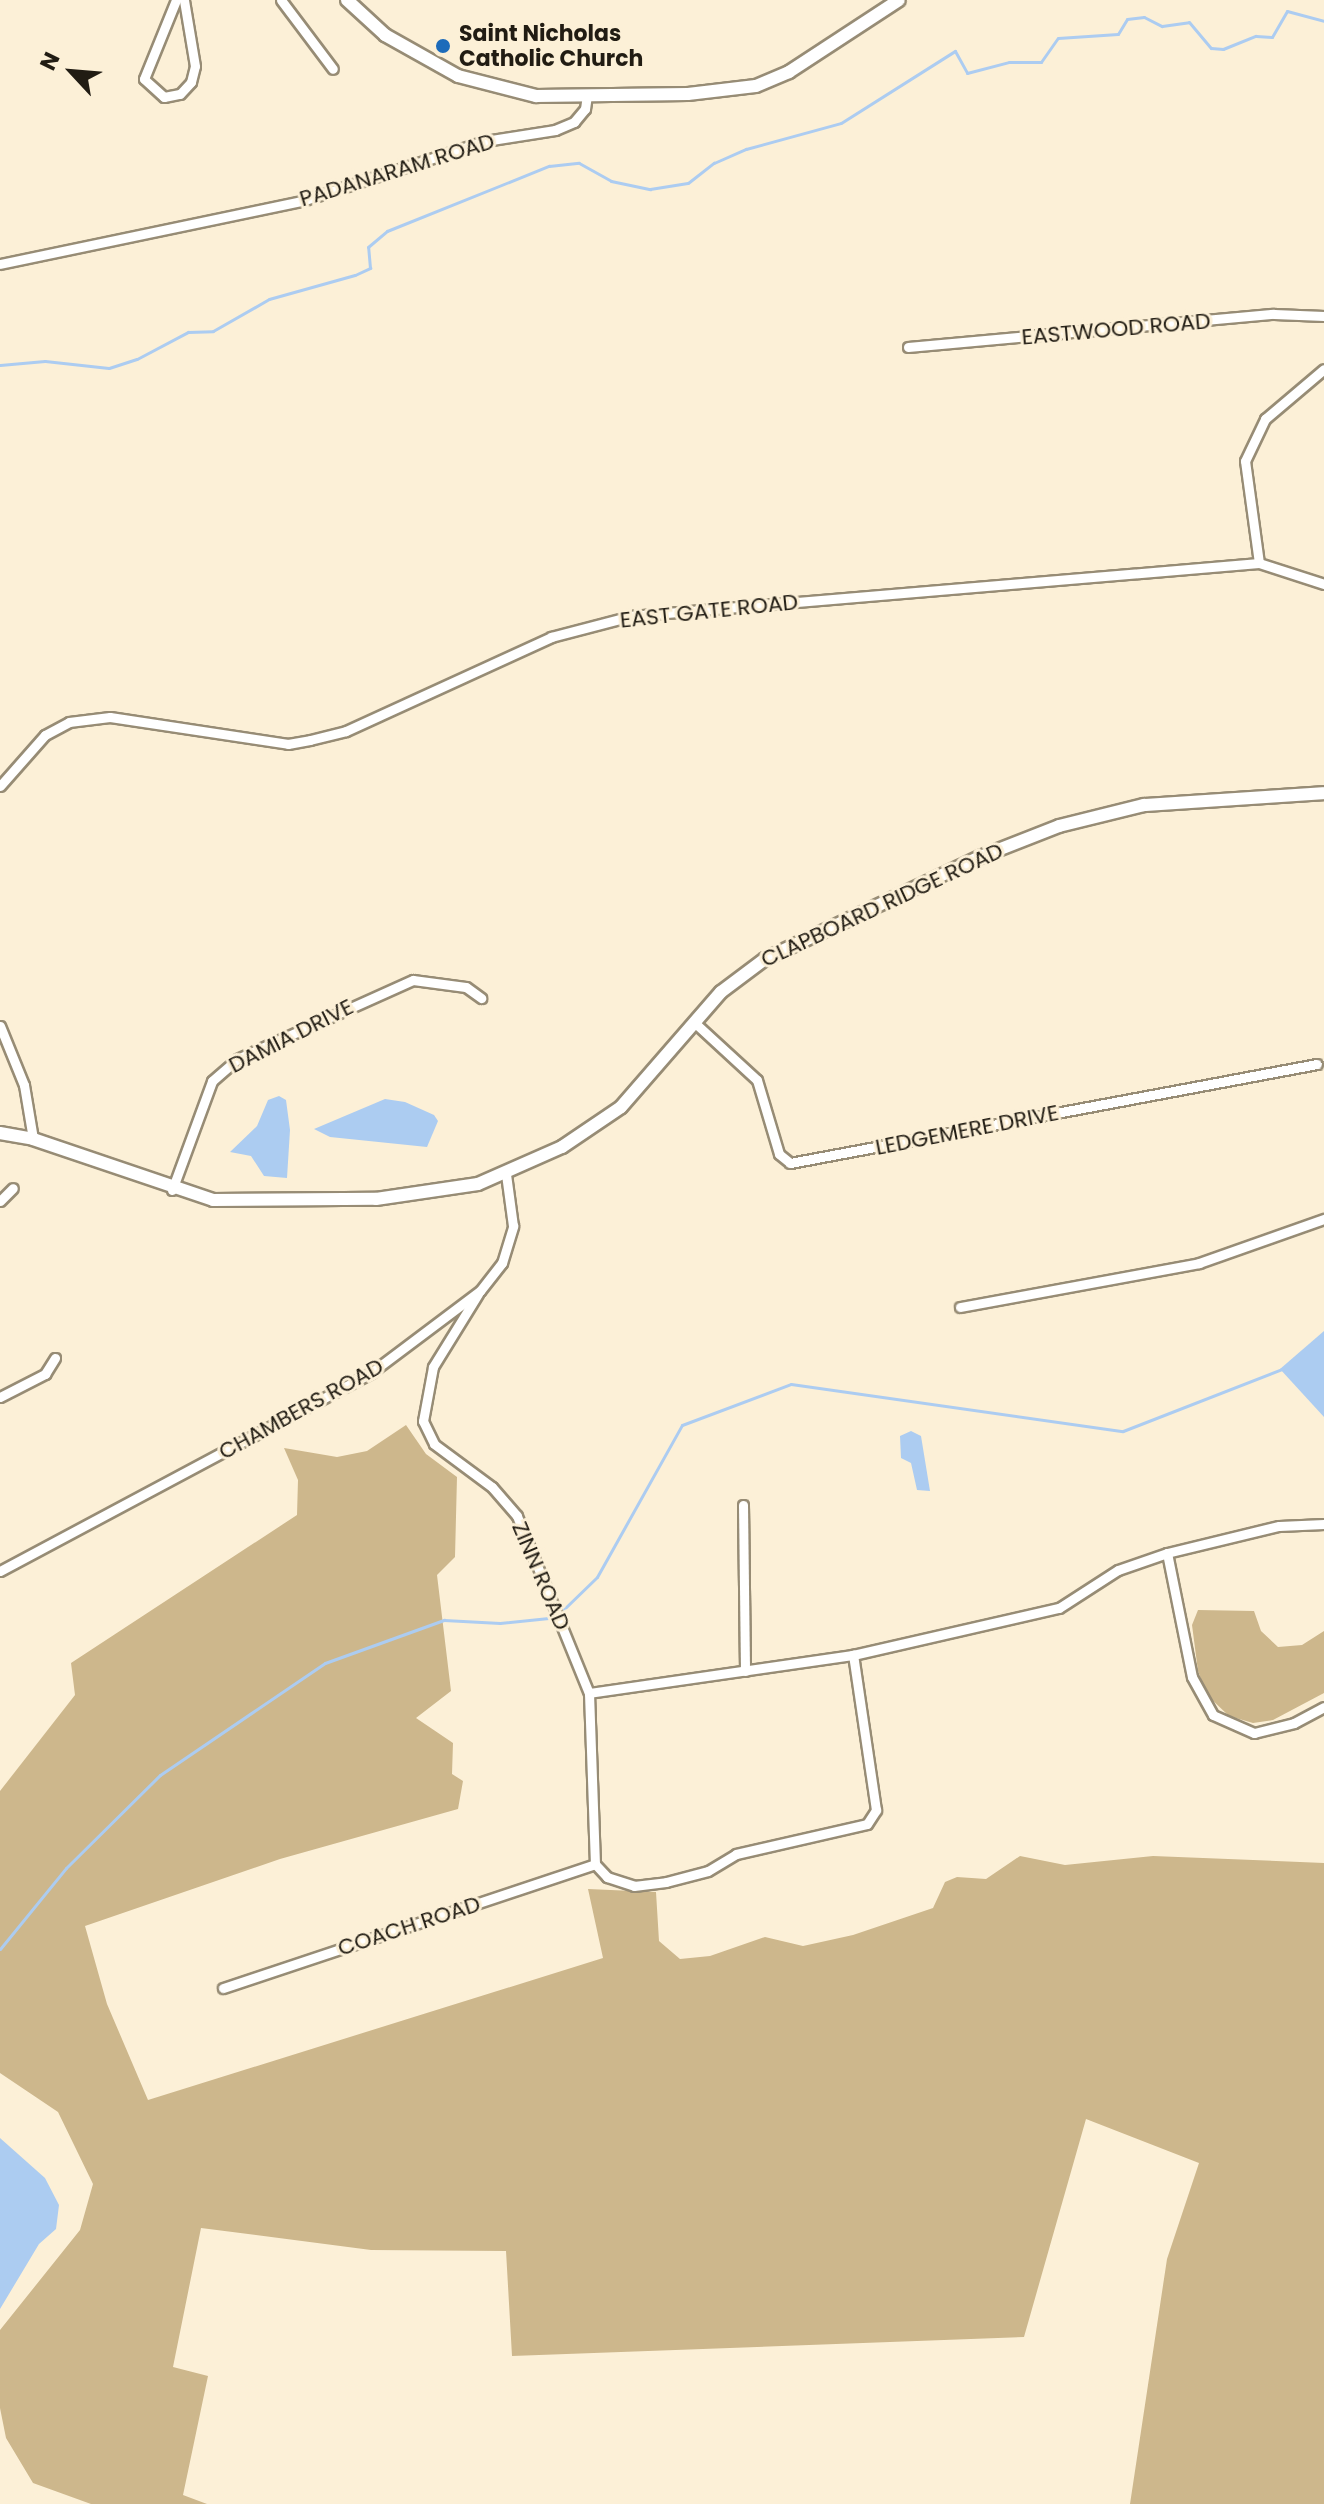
<!DOCTYPE html>
<style>
body{margin:0}
#map{position:relative;width:1324px;height:2504px;overflow:hidden;background:#fcf0d7;font-family:Poppins,sans-serif}
div>[style]{position:absolute}
[style*='--x']{left:calc(var(--x)*1px);top:calc(var(--y)*1px);width:calc(var(--w)*1px);rotate:calc(var(--a)*1deg)}
.forest>*{inset:0;background:#cdb78c}
.water>*{inset:0;background:#acccf1}
.stream>*{height:3px;margin:-1.5px;padding:0 1.5px;transform-origin:1.5px;border-radius:1.5px;background:#acccf1}
.roads{filter:drop-shadow(2px 0 #978c75) drop-shadow(-2px 0 #978c75) drop-shadow(0 2px #978c75) drop-shadow(0 -2px #978c75)}
.minor>*{height:9px;margin:-4.5px;padding:0 4.5px;transform-origin:4.5px;border-radius:4.5px;background:#fff}
.secondary>*{height:12px;margin:-6px;padding:0 6px;transform-origin:6px;border-radius:6px;background:#fff}
.dots>*{width:22px;height:22px;translate:-50% -50%;box-sizing:border-box;border:4px solid #fcf0d7;border-radius:50%}
span{translate:-50% -50%;white-space:nowrap;text-align:center;line-height:1.15;-webkit-text-stroke:6px #fcf0d7;paint-order:stroke}
.poi-label{font-size:22px;color:#211c13;font-weight:700}
.left{translate:0 -50%;text-align:left}
.street-label{font-size:22px;color:#211c13}
.north{position:absolute;left:32px;top:32px;width:80px;height:80px;-webkit-text-stroke:6px #fcf0d7;paint-order:stroke;rotate:296deg;font-size:22px;font-weight:700;line-height:32px;text-align:center;color:#211c13}
.north::after{content:'';display:block;margin:auto;width:28px;height:36px;background:#211c13;clip-path:polygon(50% 0,100% 100%,50% 72%,0 100%)}
</style>
<div id="map">
<div class="forest">
<i style="clip-path:polygon(406px 1425px,426px 1454px,457px 1477px,455px 1557px,437px 1575px,451px 1691px,416px 1718px,453px 1743px,452px 1774px,463px 1781px,458px 1809px,280px 1859px,85px 1926px,107px 2004px,148px 2100px,603px 1958px,588px 1889px,656px 1892px,659px 1941px,680px 1959px,710px 1956px,765px 1937px,803px 1946px,853px 1935px,933px 1908px,945px 1882px,957px 1877px,986px 1879px,1020px 1856px,1065px 1865px,1153px 1856px,1324px 1863px,1324px 2504px,1130px 2504px,1167px 2259px,1199px 2163px,1086px 2119px,1024px 2337px,512px 2356px,506px 2251px,371px 2250px,201px 2228px,173px 2367px,208px 2376px,183px 2495px,207px 2504px,91px 2504px,33px 2483px,6px 2438px,0 2408px,0 2330px,80px 2230px,93px 2184px,58px 2112px,0 2073px,0 1791px,75px 1695px,71px 1663px,297px 1515px,298px 1480px,284px 1448px,337px 1457px,367px 1451px)"></i>
<i style="clip-path:polygon(1198px 1610px,1254px 1611px,1261px 1631px,1278px 1647px,1302px 1645px,1324px 1631px,1324px 1693px,1273px 1720px,1253px 1723px,1229px 1716px,1207px 1695px,1198px 1671px,1192px 1625px)"></i>
</div>
<div class="water">
<i style="clip-path:polygon(279px 1096px,286px 1100px,290px 1130px,287px 1178px,264px 1176px,251px 1156px,230px 1152px,257px 1126px,268px 1100px)"></i>
<i style="clip-path:polygon(385px 1099px,405px 1102px,434px 1115px,438px 1121px,427px 1147px,330px 1137px,314px 1129px)"></i>
<i style="clip-path:polygon(1324px 1331px,1324px 1417px,1280px 1369px)"></i>
<i style="clip-path:polygon(911px 1431px,921px 1436px,930px 1491px,917px 1490px,911px 1463px,901px 1458px,900px 1436px)"></i>
<i style="clip-path:polygon(0 2138px,45px 2178px,59px 2205px,56px 2229px,39px 2244px,0 2309px)"></i>
</div>
<div class="stream">
<i style="--x:0;--y:365;--w:45;--a:-5.1"></i>
<i style="--x:45;--y:361;--w:64;--a:6.2"></i>
<i style="--x:109;--y:368;--w:29;--a:-18"></i>
<i style="--x:137;--y:359;--w:58;--a:-27.9"></i>
<i style="--x:188;--y:332;--w:25;--a:-2"></i>
<i style="--x:213;--y:331;--w:64;--a:-29.7"></i>
<i style="--x:269;--y:299;--w:89;--a:-15.6"></i>
<i style="--x:355;--y:275;--w:17;--a:-25"></i>
<i style="--x:370;--y:268;--w:21;--a:-95"></i>
<i style="--x:368;--y:247;--w:25;--a:-40"></i>
<i style="--x:387;--y:231;--w:175;--a:-21.9"></i>
<i style="--x:549;--y:166;--w:30;--a:-6"></i>
<i style="--x:579;--y:163;--w:37;--a:29"></i>
<i style="--x:611;--y:181;--w:40;--a:12"></i>
<i style="--x:650;--y:189;--w:38;--a:-9"></i>
<i style="--x:688;--y:183;--w:33;--a:-38"></i>
<i style="--x:714;--y:163;--w:35;--a:-24"></i>
<i style="--x:746;--y:149;--w:98;--a:-15.3"></i>
<i style="--x:841;--y:123;--w:135;--a:-32.3"></i>
<i style="--x:955;--y:51;--w:25;--a:61"></i>
<i style="--x:967;--y:73;--w:43;--a:-14.7"></i>
<i style="--x:1009;--y:62;--w:32;--a:0"></i>
<i style="--x:1041;--y:62;--w:29;--a:-55"></i>
<i style="--x:1058;--y:38;--w:60;--a:-3.8"></i>
<i style="--x:1118;--y:34;--w:17;--a:-59"></i>
<i style="--x:1127;--y:19;--w:17;--a:-7"></i>
<i style="--x:1144;--y:17;--w:20;--a:27"></i>
<i style="--x:1162;--y:26;--w:27;--a:-8"></i>
<i style="--x:1189;--y:22;--w:34;--a:50"></i>
<i style="--x:1211;--y:48;--w:12;--a:5"></i>
<i style="--x:1223;--y:49;--w:35;--a:-22"></i>
<i style="--x:1256;--y:36;--w:16;--a:4"></i>
<i style="--x:1272;--y:37;--w:30;--a:-60"></i>
<i style="--x:1287;--y:11;--w:38;--a:15"></i>
<i style="--x:563;--y:1610;--w:47;--a:-44.1"></i>
<i style="--x:597;--y:1577;--w:174;--a:-60.8"></i>
<i style="--x:682;--y:1425;--w:116;--a:-20.6"></i>
<i style="--x:791;--y:1384;--w:335;--a:8.1"></i>
<i style="--x:1123;--y:1431;--w:171;--a:-21.3"></i>
<i style="--x:0;--y:1949;--w:104;--a:-50.8"></i>
<i style="--x:66;--y:1868;--w:132;--a:-44.7"></i>
<i style="--x:160;--y:1775;--w:199;--a:-34.2"></i>
<i style="--x:325;--y:1663;--w:127;--a:-19.9"></i>
<i style="--x:444;--y:1620;--w:56;--a:3.1"></i>
<i style="--x:500;--y:1623;--w:49;--a:-5.8"></i>
</div>
<div class="roads">
<div class="minor">
<i style="--x:176;--y:0;--w:85;--a:112.1"></i>
<i style="--x:144;--y:79;--w:27;--a:42"></i>
<i style="--x:164;--y:97;--w:16;--a:-11"></i>
<i style="--x:180;--y:94;--w:16;--a:-47"></i>
<i style="--x:191;--y:82;--w:16;--a:-76"></i>
<i style="--x:195;--y:66;--w:67;--a:-99.5"></i>
<i style="--x:281;--y:0;--w:86;--a:53"></i>
<i style="--x:0;--y:264;--w:309;--a:-11.8"></i>
<i style="--x:302;--y:201;--w:193;--a:-18.2"></i>
<i style="--x:485;--y:141;--w:71;--a:-8.9"></i>
<i style="--x:555;--y:130;--w:21;--a:-23"></i>
<i style="--x:574;--y:122;--w:17;--a:-50"></i>
<i style="--x:585;--y:109;--w:14;--a:-82"></i>
<i style="--x:908;--y:347;--w:367;--a:-5.2"></i>
<i style="--x:1274;--y:314;--w:50;--a:2.3"></i>
<i style="--x:1259;--y:563;--w:103;--a:-97.8"></i>
<i style="--x:1245;--y:461;--w:47;--a:-64.5"></i>
<i style="--x:1265;--y:419;--w:77;--a:-40.3"></i>
<i style="--x:0;--y:786;--w:68;--a:-48.6"></i>
<i style="--x:45;--y:735;--w:27;--a:-28"></i>
<i style="--x:69;--y:722;--w:41;--a:-7"></i>
<i style="--x:110;--y:717;--w:180;--a:8.6"></i>
<i style="--x:288;--y:744;--w:22;--a:-10"></i>
<i style="--x:310;--y:740;--w:37;--a:-14"></i>
<i style="--x:346;--y:731;--w:226;--a:-24.6"></i>
<i style="--x:551;--y:637;--w:83;--a:-14.7"></i>
<i style="--x:631;--y:616;--w:630;--a:-4.82"></i>
<i style="--x:1259;--y:563;--w:68;--a:17.9"></i>
<i style="--x:695;--y:1023;--w:84;--a:42.6"></i>
<i style="--x:757;--y:1080;--w:77;--a:73.4"></i>
<i style="--x:779;--y:1154;--w:14;--a:39"></i>
<i style="--x:790;--y:1163;--w:536;--a:-10.64"></i>
<i style="--x:0;--y:1026;--w:64;--a:67.9"></i>
<i style="--x:24;--y:1085;--w:55;--a:80.5"></i>
<i style="--x:172;--y:1190;--w:116;--a:-69.8"></i>
<i style="--x:212;--y:1081;--w:33;--a:-41"></i>
<i style="--x:237;--y:1059;--w:193;--a:-24.2"></i>
<i style="--x:413;--y:980;--w:53;--a:7.5"></i>
<i style="--x:466;--y:987;--w:19;--a:36"></i>
<i style="--x:0;--y:1201;--w:18;--a:-45"></i>
<i style="--x:478;--y:1294;--w:86;--a:121.7"></i>
<i style="--x:433;--y:1367;--w:55;--a:100.5"></i>
<i style="--x:423;--y:1421;--w:25;--a:64"></i>
<i style="--x:434;--y:1444;--w:72;--a:36.6"></i>
<i style="--x:492;--y:1487;--w:38;--a:49"></i>
<i style="--x:517;--y:1516;--w:191;--a:67.9"></i>
<i style="--x:589;--y:1693;--w:171;--a:88"></i>
<i style="--x:960;--y:1307;--w:243;--a:-10.4"></i>
<i style="--x:1199;--y:1263;--w:133;--a:-19.4"></i>
<i style="--x:0;--y:1397;--w:51;--a:-27.1"></i>
<i style="--x:45;--y:1374;--w:19;--a:-58"></i>
<i style="--x:743;--y:1505;--w:166;--a:89.3"></i>
<i style="--x:1167;--y:1553;--w:126;--a:78.6"></i>
<i style="--x:1192;--y:1677;--w:43;--a:61.1"></i>
<i style="--x:1213;--y:1715;--w:45;--a:23.7"></i>
<i style="--x:1254;--y:1733;--w:41;--a:-14"></i>
<i style="--x:1294;--y:1723;--w:34;--a:-28"></i>
<i style="--x:0;--y:1571;--w:422;--a:-28.1"></i>
<i style="--x:372;--y:1372;--w:135;--a:-36.9"></i>
<i style="--x:480;--y:1291;--w:36;--a:-52"></i>
<i style="--x:502;--y:1263;--w:39;--a:-73"></i>
<i style="--x:513;--y:1226;--w:52;--a:-97.7"></i>
<i style="--x:589;--y:1693;--w:267;--a:-8.2"></i>
<i style="--x:853;--y:1655;--w:211;--a:-12.9"></i>
<i style="--x:1059;--y:1608;--w:70;--a:-32.8"></i>
<i style="--x:1118;--y:1570;--w:52;--a:-19.1"></i>
<i style="--x:1167;--y:1553;--w:115;--a:-13.6"></i>
<i style="--x:1279;--y:1526;--w:45;--a:-2.5"></i>
<i style="--x:595;--y:1864;--w:18;--a:47"></i>
<i style="--x:607;--y:1877;--w:28;--a:18"></i>
<i style="--x:634;--y:1886;--w:32;--a:-7"></i>
<i style="--x:666;--y:1882;--w:43;--a:-14.7"></i>
<i style="--x:708;--y:1871;--w:33;--a:-31"></i>
<i style="--x:736;--y:1854;--w:134;--a:-12.9"></i>
<i style="--x:867;--y:1824;--w:17;--a:-57"></i>
<i style="--x:876;--y:1810;--w:157;--a:-98.4"></i>
<i style="--x:223;--y:1988;--w:392;--a:-18.4"></i>
</div>
<div class="secondary">
<i style="--x:347;--y:0;--w:52;--a:42.6"></i>
<i style="--x:385;--y:35;--w:84;--a:29.3"></i>
<i style="--x:458;--y:76;--w:81;--a:14.4"></i>
<i style="--x:536;--y:96;--w:152;--a:-0.8"></i>
<i style="--x:688;--y:94;--w:68;--a:-6.7"></i>
<i style="--x:756;--y:86;--w:36;--a:-23"></i>
<i style="--x:789;--y:72;--w:131;--a:-33.2"></i>
<i style="--x:0;--y:1133;--w:34;--a:10"></i>
<i style="--x:33;--y:1139;--w:190;--a:18.7"></i>
<i style="--x:213;--y:1200;--w:163;--a:-0.4"></i>
<i style="--x:376;--y:1199;--w:103;--a:-8.4"></i>
<i style="--x:478;--y:1184;--w:92;--a:-23.8"></i>
<i style="--x:562;--y:1147;--w:71;--a:-34.1"></i>
<i style="--x:621;--y:1107;--w:152;--a:-49"></i>
<i style="--x:721;--y:992;--w:55;--a:-36.9"></i>
<i style="--x:765;--y:959;--w:238;--a:-25.4"></i>
<i style="--x:980;--y:857;--w:85;--a:-21.4"></i>
<i style="--x:1059;--y:826;--w:88;--a:-13.9"></i>
<i style="--x:1144;--y:805;--w:180;--a:-3.8"></i>
</div>
</div>
<div class="dots">
<i style="left:443px;top:46px;background:#1d6bba"></i>
</div>
<div class="poi-label">
<span class="left" style="left:459px;top:46px">Saint Nicholas<br>Catholic Church</span>
</div>
<div class="street-label">
<span style="left:397px;top:170px;rotate:-17deg">PADANARAM ROAD</span>
<span style="left:1116px;top:329px;rotate:-5deg">EASTWOOD ROAD</span>
<span style="left:709px;top:611px;rotate:-6deg">EAST GATE ROAD</span>
<span style="left:882px;top:905px;rotate:-25deg">CLAPBOARD RIDGE ROAD</span>
<span style="left:291px;top:1036px;rotate:-27deg">DAMIA DRIVE</span>
<span style="left:967px;top:1130px;rotate:-11deg">LEDGEMERE DRIVE</span>
<span style="left:301px;top:1409px;rotate:-29deg">CHAMBERS ROAD</span>
<span style="left:541px;top:1576px;rotate:67deg">ZINN ROAD</span>
<span style="left:409px;top:1926px;rotate:-18deg">COACH ROAD</span>
</div>
<div class="north">N</div>
</div>
